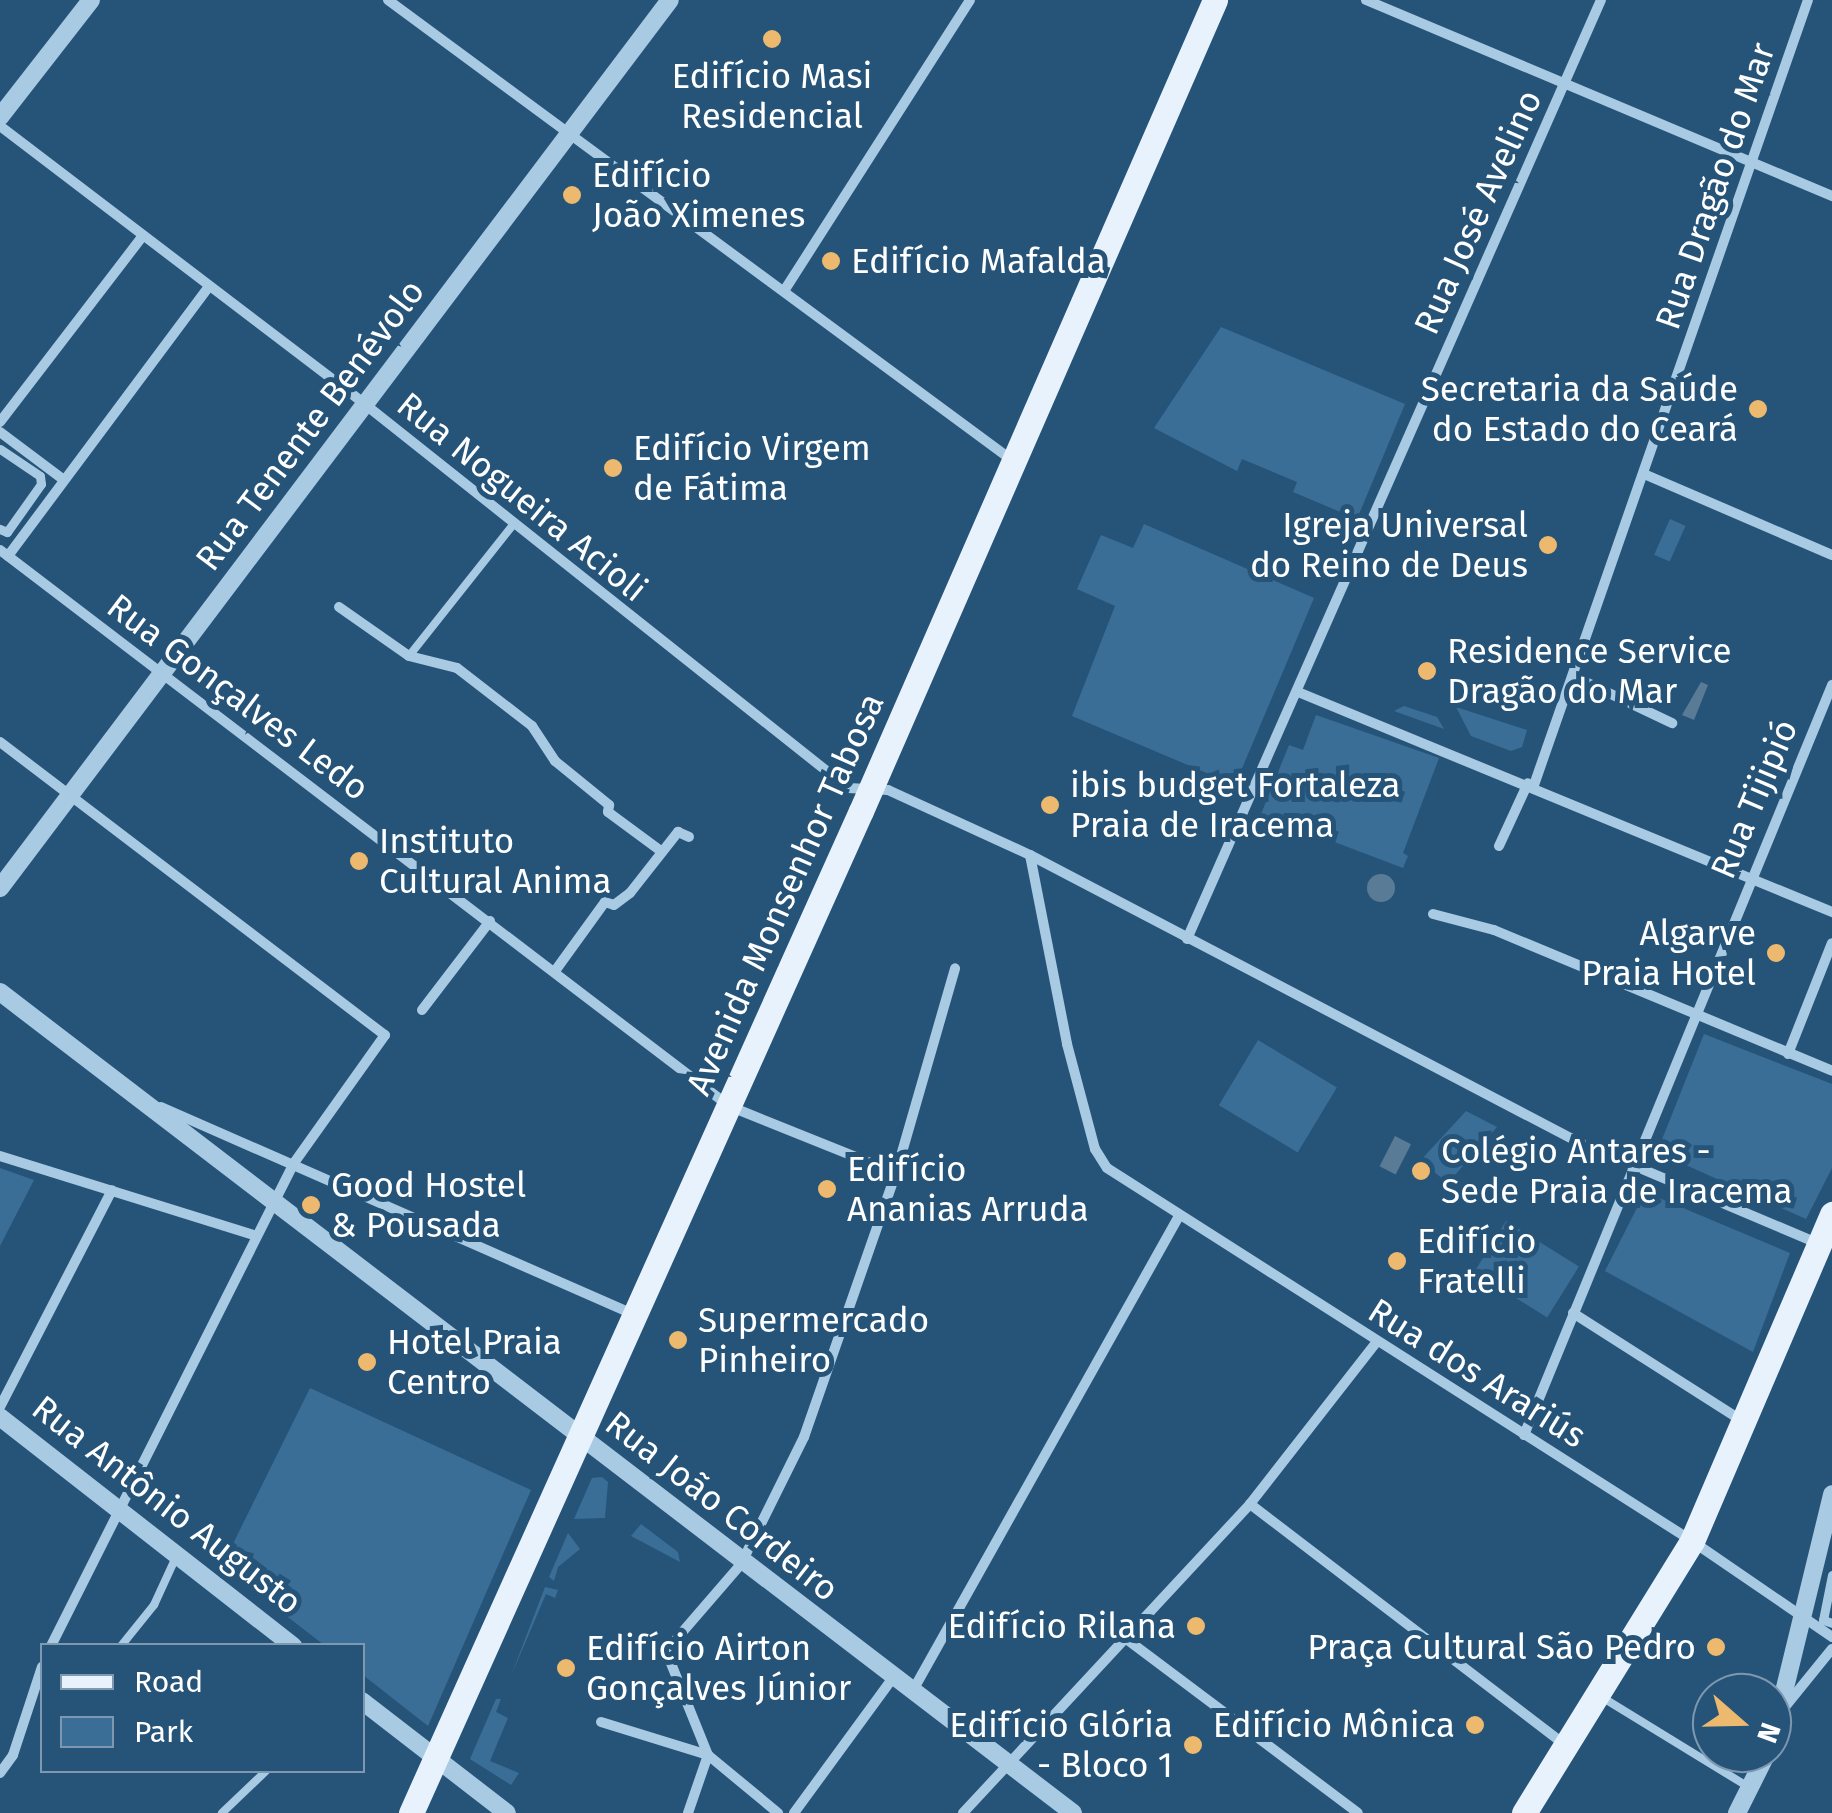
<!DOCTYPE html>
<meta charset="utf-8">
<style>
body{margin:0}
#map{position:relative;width:1832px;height:1813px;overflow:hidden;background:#265479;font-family:"Fira Sans",sans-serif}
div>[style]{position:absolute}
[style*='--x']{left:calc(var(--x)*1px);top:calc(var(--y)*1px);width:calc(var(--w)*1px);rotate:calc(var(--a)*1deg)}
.green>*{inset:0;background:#3a6e97;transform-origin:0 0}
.water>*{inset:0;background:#597b95;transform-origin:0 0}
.round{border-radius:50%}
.service>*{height:8px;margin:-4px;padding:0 4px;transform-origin:4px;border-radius:4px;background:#a9cae3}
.pedestrian>*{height:9px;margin:-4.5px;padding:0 4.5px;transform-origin:4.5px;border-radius:4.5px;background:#a9cae3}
.minor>*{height:10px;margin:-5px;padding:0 5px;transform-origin:5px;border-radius:5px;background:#a9cae3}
.tertiary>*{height:18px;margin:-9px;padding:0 9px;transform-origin:9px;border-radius:9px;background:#a9cae3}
.primary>*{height:25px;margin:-12.5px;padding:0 12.5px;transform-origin:12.5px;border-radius:12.5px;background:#e8f2fc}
.dots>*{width:28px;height:28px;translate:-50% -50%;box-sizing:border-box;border:5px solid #265479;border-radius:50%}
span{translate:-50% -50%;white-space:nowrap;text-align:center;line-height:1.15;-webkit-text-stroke:10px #265479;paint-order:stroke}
.poi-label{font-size:35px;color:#fff}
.left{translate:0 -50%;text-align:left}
.right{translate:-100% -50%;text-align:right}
.street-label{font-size:35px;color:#fff}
.legend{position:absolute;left:40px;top:1643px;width:325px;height:130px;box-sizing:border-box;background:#265479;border:2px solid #7d98af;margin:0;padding:12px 18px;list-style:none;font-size:30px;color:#fff}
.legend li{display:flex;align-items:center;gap:20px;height:50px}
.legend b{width:50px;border:2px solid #7d98af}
.north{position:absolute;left:1692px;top:1673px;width:100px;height:100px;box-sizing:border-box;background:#265479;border:2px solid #7d98af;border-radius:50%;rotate:110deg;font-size:28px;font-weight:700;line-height:40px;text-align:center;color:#fff}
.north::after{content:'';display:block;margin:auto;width:35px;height:45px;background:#ecb96e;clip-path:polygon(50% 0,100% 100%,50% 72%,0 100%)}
</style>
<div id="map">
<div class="green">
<i style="clip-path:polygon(1221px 327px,1405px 404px,1357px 519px,1293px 492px,1297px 482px,1242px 459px,1237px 471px,1154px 428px)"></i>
<i style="left:1670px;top:519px;width:17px;height:39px;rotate:24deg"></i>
<i style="clip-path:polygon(1144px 524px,1314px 598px,1235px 785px,1072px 716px,1115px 606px,1077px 589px,1101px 535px,1133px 548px)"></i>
<i style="clip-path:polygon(1404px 706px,1437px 717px,1444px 729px,1394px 711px)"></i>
<i style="clip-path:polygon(1456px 707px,1527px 730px,1522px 747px,1511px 751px,1471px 736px)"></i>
<i style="clip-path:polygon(1316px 715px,1439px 758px,1403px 853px,1408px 856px,1403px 868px,1261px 814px,1289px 745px,1303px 750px)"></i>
<i style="clip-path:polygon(1704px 1034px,1832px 1084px,1832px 1168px,1806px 1219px,1657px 1152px)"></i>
<i style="left:1258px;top:1040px;width:92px;height:76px;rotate:31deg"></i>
<i style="clip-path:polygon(1466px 1111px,1497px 1127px,1448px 1183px,1420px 1161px)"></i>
<i style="clip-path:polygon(0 1168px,34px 1180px,0 1246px)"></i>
<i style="clip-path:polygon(1645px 1192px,1790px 1253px,1753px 1352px,1605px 1271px)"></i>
<i style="left:1506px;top:1221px;width:86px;height:60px;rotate:32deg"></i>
<i style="clip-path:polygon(310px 1388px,531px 1490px,428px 1726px,363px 1675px,362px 1646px,324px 1645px,222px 1566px)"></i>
<i style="clip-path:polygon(602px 1477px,608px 1482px,605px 1518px,574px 1519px,592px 1478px)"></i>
<i style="clip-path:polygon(641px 1524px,678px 1552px,680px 1562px,631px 1536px)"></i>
<i style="clip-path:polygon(568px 1533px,580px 1549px,558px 1567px,554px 1581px,549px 1577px)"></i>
<i style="clip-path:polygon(545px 1587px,558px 1590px,555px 1598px,546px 1594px,511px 1676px)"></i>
<i style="clip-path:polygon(496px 1699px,501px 1699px,496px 1712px,508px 1718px,490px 1761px,519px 1773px,511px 1785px,470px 1759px)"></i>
</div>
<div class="water">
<i style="clip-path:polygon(1701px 682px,1708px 685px,1694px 720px,1682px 715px)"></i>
<i class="round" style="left:1367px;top:874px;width:28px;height:28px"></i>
<i style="left:1395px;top:1136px;width:18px;height:34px;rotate:27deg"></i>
</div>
<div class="service">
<i style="--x:409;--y:656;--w:166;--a:-51.6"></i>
<i style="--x:121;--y:1646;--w:53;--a:-51.2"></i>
<i style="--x:154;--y:1605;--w:53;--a:-65.4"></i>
<i style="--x:1600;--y:1696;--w:176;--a:31.5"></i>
<i style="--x:222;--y:1813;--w:62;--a:-43.7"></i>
</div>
<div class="pedestrian">
<i style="--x:0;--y:449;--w:48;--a:34"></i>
<i style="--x:40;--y:476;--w:8;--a:83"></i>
<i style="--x:41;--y:484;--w:59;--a:125.3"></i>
<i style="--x:7;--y:532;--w:8;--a:-157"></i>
<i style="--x:1832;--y:1575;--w:46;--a:101.3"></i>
<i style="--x:1823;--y:1620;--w:9;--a:18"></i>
</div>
<div class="minor">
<i style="--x:388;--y:0;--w:775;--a:36.4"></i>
<i style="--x:1366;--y:0;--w:506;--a:22.81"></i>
<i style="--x:0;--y:126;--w:442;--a:37.3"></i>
<i style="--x:352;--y:394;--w:633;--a:38.46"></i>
<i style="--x:848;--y:788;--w:40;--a:2.9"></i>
<i style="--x:888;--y:790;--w:156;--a:24.6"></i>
<i style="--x:1030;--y:855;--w:619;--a:27.64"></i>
<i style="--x:1578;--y:1142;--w:263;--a:22.9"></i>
<i style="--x:784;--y:291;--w:345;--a:-57.4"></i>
<i style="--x:0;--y:422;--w:233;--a:-52.5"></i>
<i style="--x:0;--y:432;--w:80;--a:36.9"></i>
<i style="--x:1644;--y:474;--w:205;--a:23.3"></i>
<i style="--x:0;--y:550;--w:917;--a:37.33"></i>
<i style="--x:729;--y:1106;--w:180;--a:21.9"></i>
<i style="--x:8;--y:556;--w:334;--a:-53.3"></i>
<i style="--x:339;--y:607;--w:85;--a:35"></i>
<i style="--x:409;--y:656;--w:49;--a:14"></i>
<i style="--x:457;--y:668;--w:95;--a:37.7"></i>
<i style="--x:532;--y:726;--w:42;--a:56.7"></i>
<i style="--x:555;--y:761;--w:70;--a:39.2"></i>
<i style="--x:609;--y:805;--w:7;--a:98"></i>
<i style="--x:608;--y:812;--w:67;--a:36.5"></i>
<i style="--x:1573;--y:676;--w:110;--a:25.4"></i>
<i style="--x:1298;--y:692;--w:578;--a:22.39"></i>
<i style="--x:0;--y:742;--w:484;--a:37.3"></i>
<i style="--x:385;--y:1035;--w:157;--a:125.4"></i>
<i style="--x:294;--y:1163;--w:541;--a:116.71"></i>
<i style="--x:1534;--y:785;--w:831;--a:-70.76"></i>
<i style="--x:1499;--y:846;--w:69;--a:-65.3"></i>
<i style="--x:1030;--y:855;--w:193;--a:78.9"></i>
<i style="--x:1067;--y:1044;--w:109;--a:75.1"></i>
<i style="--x:1095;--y:1149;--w:22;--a:58"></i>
<i style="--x:1107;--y:1168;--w:694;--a:32.52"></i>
<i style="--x:1692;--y:1541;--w:170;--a:34.4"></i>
<i style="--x:1433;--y:914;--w:63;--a:14.7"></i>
<i style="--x:1494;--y:930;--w:366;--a:22.6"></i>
<i style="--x:1187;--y:939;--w:1026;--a:-66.21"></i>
<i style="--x:555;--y:971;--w:85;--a:-54.1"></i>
<i style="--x:605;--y:902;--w:9;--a:18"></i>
<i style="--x:614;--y:905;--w:20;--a:-37"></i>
<i style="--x:630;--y:893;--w:78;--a:-51.8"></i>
<i style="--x:678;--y:832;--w:12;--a:24"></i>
<i style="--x:422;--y:1010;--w:112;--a:-52.6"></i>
<i style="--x:1788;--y:1054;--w:119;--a:-68.4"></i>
<i style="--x:161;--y:1107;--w:518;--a:23.69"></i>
<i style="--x:0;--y:1156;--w:269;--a:17.3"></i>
<i style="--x:1573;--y:1313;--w:199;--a:32.5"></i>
<i style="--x:0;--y:1407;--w:244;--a:-62.7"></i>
<i style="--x:1524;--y:1435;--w:811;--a:-67.67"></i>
<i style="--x:1250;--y:1504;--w:398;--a:37.4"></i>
<i style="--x:1125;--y:1638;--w:291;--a:36.9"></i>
<i style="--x:912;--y:1692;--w:546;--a:-60.71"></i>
<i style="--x:1784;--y:1708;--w:76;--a:-50.9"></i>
<i style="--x:601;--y:1722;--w:112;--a:17.1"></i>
<i style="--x:708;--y:1755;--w:91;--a:39.6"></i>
<i style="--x:0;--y:1773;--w:22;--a:-54"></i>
<i style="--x:13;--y:1755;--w:93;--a:-71.8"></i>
<i style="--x:688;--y:1813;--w:61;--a:-71"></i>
<i style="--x:708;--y:1755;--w:112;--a:-112"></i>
<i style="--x:666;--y:1651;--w:115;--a:-49.2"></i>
<i style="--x:741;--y:1564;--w:142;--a:-63.6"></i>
<i style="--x:804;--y:1437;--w:280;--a:-70.8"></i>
<i style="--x:896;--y:1173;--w:213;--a:-73.9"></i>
<i style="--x:794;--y:1813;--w:166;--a:-53.8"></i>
<i style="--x:963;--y:1813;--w:422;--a:-47.1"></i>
<i style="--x:1250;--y:1504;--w:204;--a:-52"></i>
</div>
<div class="tertiary">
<i style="--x:0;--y:117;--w:148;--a:-52.1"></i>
<i style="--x:0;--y:888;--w:1112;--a:-52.97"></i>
<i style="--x:0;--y:992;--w:1351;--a:37.42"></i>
<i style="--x:0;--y:1417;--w:372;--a:38"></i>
<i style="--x:362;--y:1701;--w:183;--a:37.7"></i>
<i style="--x:1772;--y:1741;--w:254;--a:-76.3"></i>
<i style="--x:1737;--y:1813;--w:67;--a:-63.4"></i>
</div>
<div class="primary">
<i style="--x:411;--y:1813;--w:1098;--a:-65.82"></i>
<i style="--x:861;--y:811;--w:885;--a:-66.42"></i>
<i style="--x:1524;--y:1813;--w:320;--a:-58.3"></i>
<i style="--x:1692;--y:1541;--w:356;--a:-66.8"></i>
</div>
<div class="dots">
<i style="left:772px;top:39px;background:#ecb96e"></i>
<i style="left:572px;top:195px;background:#ecb96e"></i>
<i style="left:831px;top:261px;background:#ecb96e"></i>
<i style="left:1758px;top:409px;background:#ecb96e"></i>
<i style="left:613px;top:468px;background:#ecb96e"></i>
<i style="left:1548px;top:545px;background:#ecb96e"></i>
<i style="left:1427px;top:671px;background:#ecb96e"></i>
<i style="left:1050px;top:805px;background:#ecb96e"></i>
<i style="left:359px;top:861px;background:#ecb96e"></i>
<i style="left:1776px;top:953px;background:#ecb96e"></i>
<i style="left:1421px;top:1171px;background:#ecb96e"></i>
<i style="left:827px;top:1189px;background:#ecb96e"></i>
<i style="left:311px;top:1205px;background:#ecb96e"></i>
<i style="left:1397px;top:1261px;background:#ecb96e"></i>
<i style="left:678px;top:1340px;background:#ecb96e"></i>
<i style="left:367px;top:1362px;background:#ecb96e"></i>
<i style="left:1196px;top:1626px;background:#ecb96e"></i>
<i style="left:1716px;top:1647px;background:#ecb96e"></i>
<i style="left:566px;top:1668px;background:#ecb96e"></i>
<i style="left:1475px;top:1725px;background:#ecb96e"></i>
<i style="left:1193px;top:1745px;background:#ecb96e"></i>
</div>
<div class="poi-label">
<span style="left:772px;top:96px">Edifício Masi<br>Residencial</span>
<span class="left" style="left:592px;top:195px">Edifício<br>João Ximenes</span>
<span class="left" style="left:851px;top:261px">Edifício Mafalda</span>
<span class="right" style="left:1738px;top:409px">Secretaria da Saúde<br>do Estado do Ceará</span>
<span class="left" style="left:633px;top:468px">Edifício Virgem<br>de Fátima</span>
<span class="right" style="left:1528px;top:545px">Igreja Universal<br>do Reino de Deus</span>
<span class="left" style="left:1447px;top:671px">Residence Service<br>Dragão do Mar</span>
<span class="left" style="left:1070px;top:805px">ibis budget Fortaleza<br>Praia de Iracema</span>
<span class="left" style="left:379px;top:861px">Instituto<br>Cultural Anima</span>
<span class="right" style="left:1756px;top:953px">Algarve<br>Praia Hotel</span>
<span class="left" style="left:1441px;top:1171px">Colégio Antares -<br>Sede Praia de Iracema</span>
<span class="left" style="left:847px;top:1189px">Edifício<br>Ananias Arruda</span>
<span class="left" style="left:331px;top:1205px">Good Hostel<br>&amp; Pousada</span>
<span class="left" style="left:1417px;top:1261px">Edifício<br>Fratelli</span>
<span class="left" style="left:698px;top:1340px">Supermercado<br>Pinheiro</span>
<span class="left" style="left:387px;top:1362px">Hotel Praia<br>Centro</span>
<span class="right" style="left:1176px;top:1626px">Edifício Rilana</span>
<span class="right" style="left:1696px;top:1647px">Praça Cultural São Pedro</span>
<span class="left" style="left:586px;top:1668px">Edifício Airton<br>Gonçalves Júnior</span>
<span class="right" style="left:1173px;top:1745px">Edifício Glória<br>- Bloco 1</span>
<span class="right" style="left:1455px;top:1725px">Edifício Mônica</span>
</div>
<div class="street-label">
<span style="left:1715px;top:186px;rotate:-71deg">Rua Dragão do Mar</span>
<span style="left:1478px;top:212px;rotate:-66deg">Rua José Avelino</span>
<span style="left:310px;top:425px;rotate:-53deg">Rua Tenente Benévolo</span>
<span style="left:522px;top:497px;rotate:39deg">Rua Nogueira Acioli</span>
<span style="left:238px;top:697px;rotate:37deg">Rua Gonçalves Ledo</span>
<span style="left:1754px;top:799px;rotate:-67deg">Rua Tijipió</span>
<span style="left:785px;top:894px;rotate:-66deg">Avenida Monsenhor Tabosa</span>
<span style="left:1477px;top:1373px;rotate:32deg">Rua dos Arariús</span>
<span style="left:167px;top:1505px;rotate:38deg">Rua Antônio Augusto</span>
<span style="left:722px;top:1506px;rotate:38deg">Rua João Cordeiro</span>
</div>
<ul class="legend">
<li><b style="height:12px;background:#e8f2fc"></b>Road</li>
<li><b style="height:28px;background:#3a6e97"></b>Park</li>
</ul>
<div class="north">N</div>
</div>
